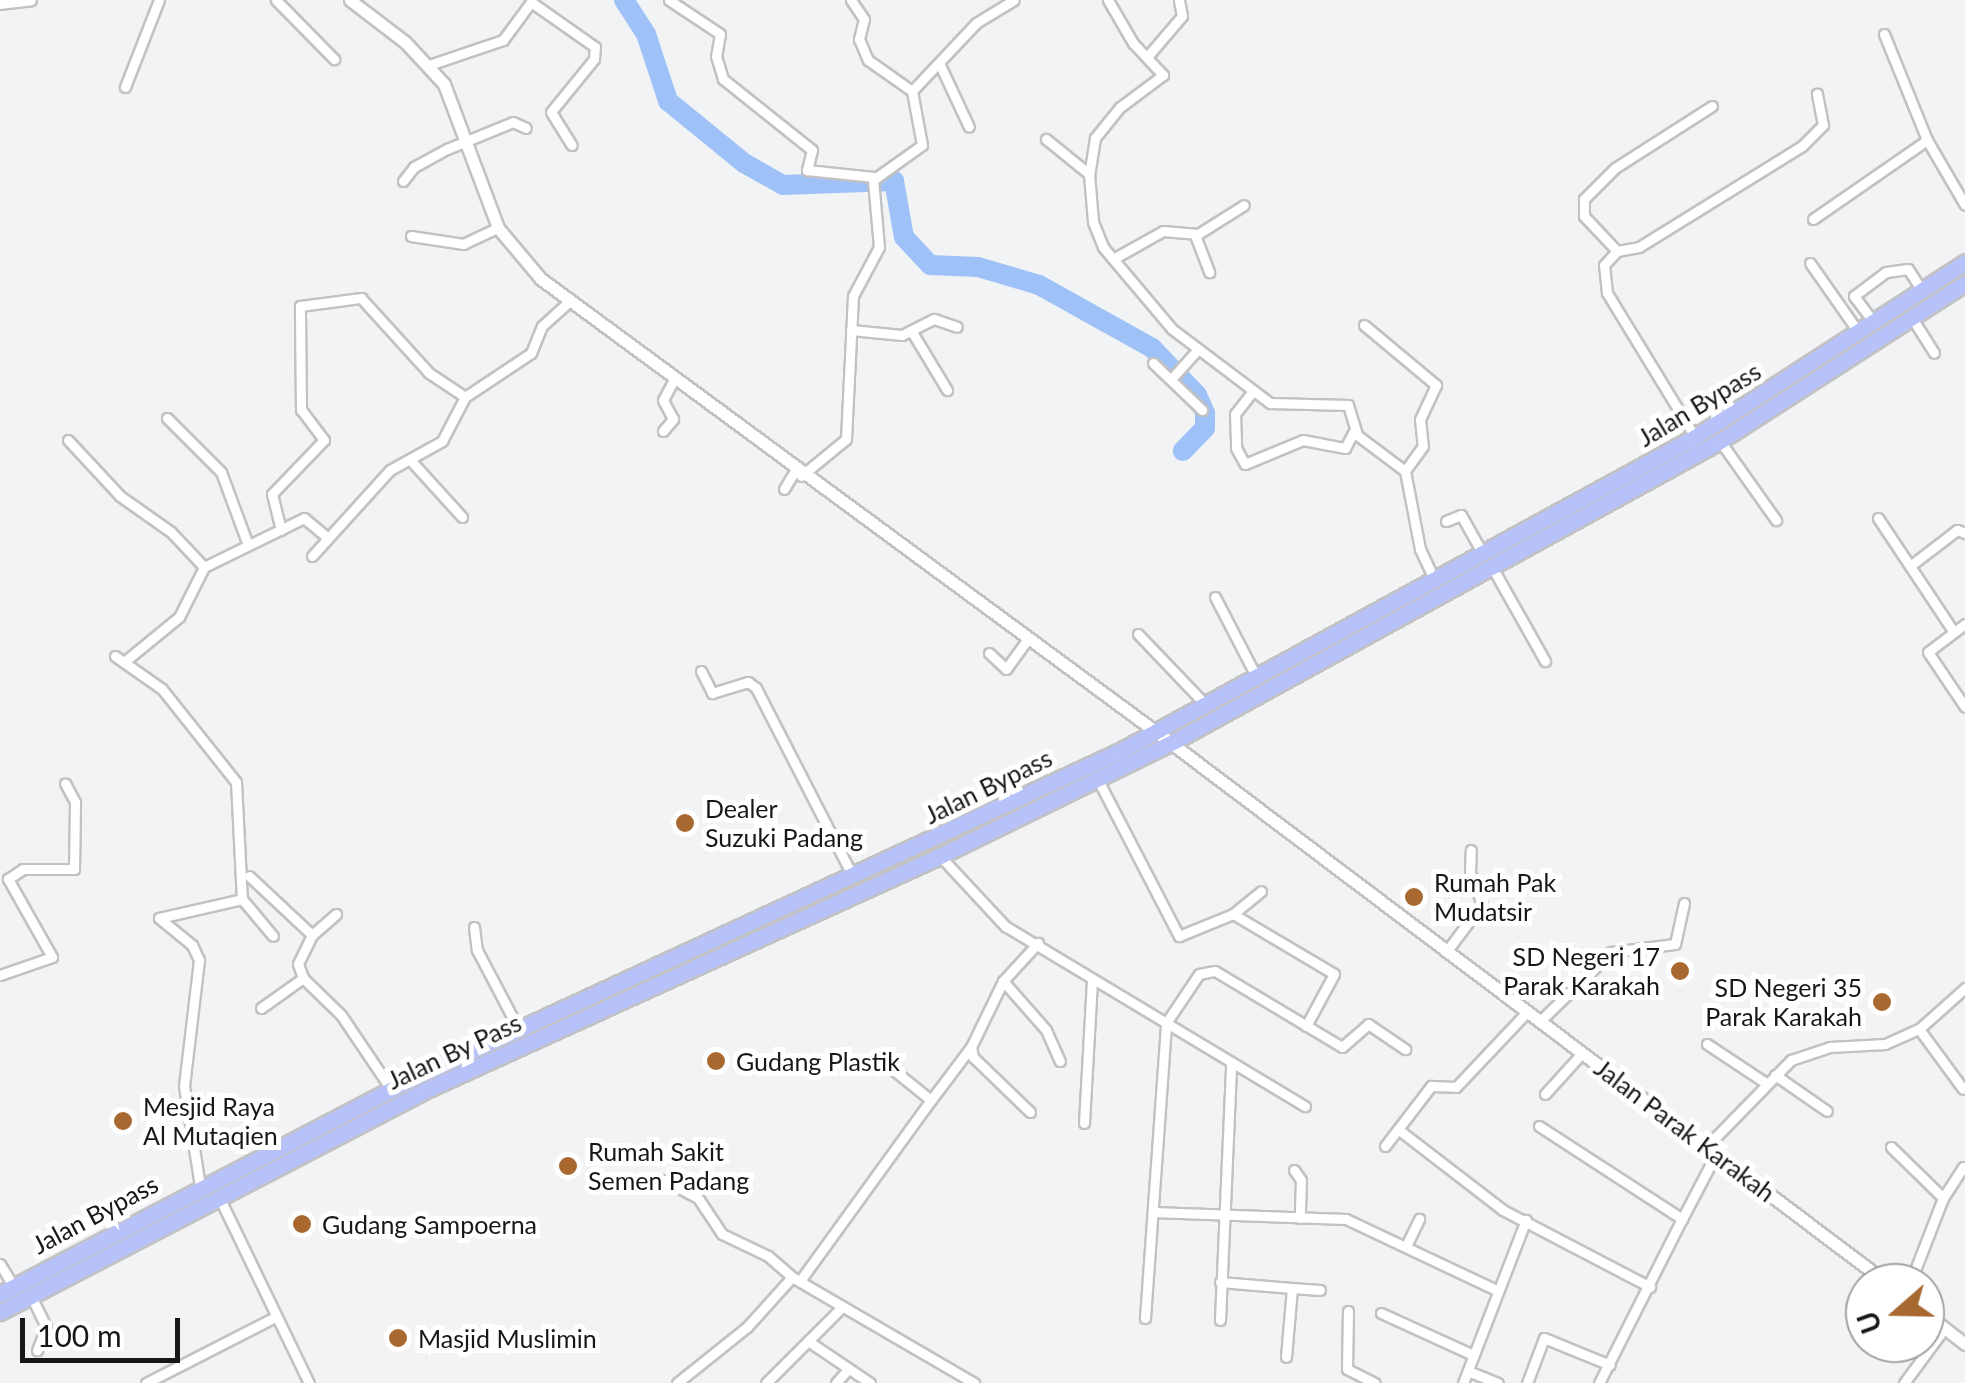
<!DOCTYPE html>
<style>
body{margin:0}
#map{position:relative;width:1965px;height:1383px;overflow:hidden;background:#f2f3f4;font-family:Lato,sans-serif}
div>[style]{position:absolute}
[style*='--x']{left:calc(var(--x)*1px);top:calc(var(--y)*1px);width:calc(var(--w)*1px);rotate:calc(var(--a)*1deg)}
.river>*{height:20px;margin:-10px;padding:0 10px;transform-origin:10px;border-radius:10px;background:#9ec2f8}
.roads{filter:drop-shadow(2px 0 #c2c2c4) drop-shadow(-2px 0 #c2c2c4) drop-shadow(0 2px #c2c2c4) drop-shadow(0 -2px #c2c2c4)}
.minor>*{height:9px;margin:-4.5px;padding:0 4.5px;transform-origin:4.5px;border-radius:4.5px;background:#fff}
.tertiary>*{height:11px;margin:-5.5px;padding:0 5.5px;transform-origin:5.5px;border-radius:5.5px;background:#fff}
.trunk>*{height:15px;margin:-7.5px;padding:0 7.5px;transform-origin:7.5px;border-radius:7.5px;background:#b8c2fa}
.dots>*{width:28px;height:28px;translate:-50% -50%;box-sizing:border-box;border:5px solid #fff;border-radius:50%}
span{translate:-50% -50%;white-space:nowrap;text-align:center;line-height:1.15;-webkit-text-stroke:10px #fff;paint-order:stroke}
.street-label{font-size:25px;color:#171717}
.poi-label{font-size:25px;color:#171717}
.left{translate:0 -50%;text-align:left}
.right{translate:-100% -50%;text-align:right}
.north{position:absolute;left:1845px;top:1263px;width:100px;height:100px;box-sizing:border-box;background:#fff;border:2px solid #a2a2a2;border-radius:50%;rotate:250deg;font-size:28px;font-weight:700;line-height:40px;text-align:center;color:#171717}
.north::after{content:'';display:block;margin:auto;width:35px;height:45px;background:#a86930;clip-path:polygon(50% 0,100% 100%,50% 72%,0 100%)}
.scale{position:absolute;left:20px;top:1318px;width:160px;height:45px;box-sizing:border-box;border:5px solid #171717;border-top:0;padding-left:12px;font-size:30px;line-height:35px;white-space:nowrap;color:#171717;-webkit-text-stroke:8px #fff;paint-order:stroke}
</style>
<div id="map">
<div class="river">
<i style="--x:624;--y:0;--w:40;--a:57.1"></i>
<i style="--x:646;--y:34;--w:71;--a:71.8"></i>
<i style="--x:668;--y:101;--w:98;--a:39.2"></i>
<i style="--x:744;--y:163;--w:45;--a:29.4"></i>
<i style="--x:783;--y:185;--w:111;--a:-2.1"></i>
<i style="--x:894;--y:181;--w:57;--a:79.9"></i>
<i style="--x:904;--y:237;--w:38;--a:47"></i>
<i style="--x:930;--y:265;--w:48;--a:2.4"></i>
<i style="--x:978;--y:267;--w:64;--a:16.4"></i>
<i style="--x:1039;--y:285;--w:129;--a:29.1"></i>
<i style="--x:1152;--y:348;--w:65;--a:46.2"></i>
<i style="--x:1197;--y:395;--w:20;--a:66"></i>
<i style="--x:1205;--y:413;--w:15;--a:90"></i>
<i style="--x:1205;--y:428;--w:32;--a:134"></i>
</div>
<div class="roads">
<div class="minor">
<i style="--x:276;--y:0;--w:83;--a:45.5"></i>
<i style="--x:669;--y:0;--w:61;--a:33.7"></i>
<i style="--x:720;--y:34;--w:22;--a:100"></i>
<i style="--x:716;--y:56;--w:24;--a:73"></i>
<i style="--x:723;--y:79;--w:114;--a:38.6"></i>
<i style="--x:812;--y:150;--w:21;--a:104"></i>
<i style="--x:807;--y:170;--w:67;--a:6"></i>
<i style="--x:851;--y:0;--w:23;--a:56"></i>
<i style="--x:864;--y:19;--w:21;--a:104"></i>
<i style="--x:859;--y:39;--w:23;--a:67"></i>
<i style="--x:868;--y:60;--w:54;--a:35.2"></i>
<i style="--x:1108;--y:0;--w:50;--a:59.8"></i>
<i style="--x:1133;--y:43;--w:44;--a:46.8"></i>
<i style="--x:1163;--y:75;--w:54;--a:143.3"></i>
<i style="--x:1120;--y:107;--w:40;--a:129"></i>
<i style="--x:1095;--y:138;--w:36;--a:99"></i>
<i style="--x:1089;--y:174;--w:48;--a:85.2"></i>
<i style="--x:1093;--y:222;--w:27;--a:68"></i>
<i style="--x:1103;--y:247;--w:107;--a:49.9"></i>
<i style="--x:1172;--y:329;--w:123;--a:37.1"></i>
<i style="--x:1270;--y:403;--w:78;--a:1.5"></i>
<i style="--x:1348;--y:405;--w:31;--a:73"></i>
<i style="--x:1357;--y:435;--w:60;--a:36.9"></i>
<i style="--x:1405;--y:471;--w:79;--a:79.1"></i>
<i style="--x:1420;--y:549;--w:33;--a:65"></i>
<i style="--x:0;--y:4;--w:31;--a:-7"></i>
<i style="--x:1884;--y:34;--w:114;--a:67.9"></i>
<i style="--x:1927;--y:140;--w:75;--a:59.7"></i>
<i style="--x:1147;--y:57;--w:54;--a:-49.5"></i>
<i style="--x:1182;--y:16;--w:16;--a:-101"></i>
<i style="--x:429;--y:65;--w:78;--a:-18.7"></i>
<i style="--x:503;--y:40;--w:47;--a:-53.6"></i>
<i style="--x:531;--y:2;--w:78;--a:35.1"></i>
<i style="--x:595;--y:47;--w:12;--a:95"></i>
<i style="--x:594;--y:59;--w:68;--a:129.1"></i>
<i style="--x:551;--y:112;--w:39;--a:58"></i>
<i style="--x:940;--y:65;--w:68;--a:64.9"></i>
<i style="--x:125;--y:87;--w:93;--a:-68.7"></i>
<i style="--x:1046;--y:139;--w:55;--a:39.1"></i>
<i style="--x:403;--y:181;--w:18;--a:-52"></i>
<i style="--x:414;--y:167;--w:38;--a:-29"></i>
<i style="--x:447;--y:149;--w:71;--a:-22.2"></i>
<i style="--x:513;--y:122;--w:14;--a:25"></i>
<i style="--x:1813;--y:219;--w:139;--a:-34.7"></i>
<i style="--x:1195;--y:235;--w:40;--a:69"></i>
<i style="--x:411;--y:236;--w:53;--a:8.7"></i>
<i style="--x:463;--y:244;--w:38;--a:-25"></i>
<i style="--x:1617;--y:251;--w:48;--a:-133.3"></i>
<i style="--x:1584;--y:216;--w:17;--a:-90"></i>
<i style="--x:1584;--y:199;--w:44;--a:-45"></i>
<i style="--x:1615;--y:168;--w:115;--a:-32.6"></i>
<i style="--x:1113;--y:259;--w:57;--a:-29.2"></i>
<i style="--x:1163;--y:231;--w:35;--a:5"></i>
<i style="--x:1198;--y:234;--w:54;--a:-32.2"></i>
<i style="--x:1810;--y:263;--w:85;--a:55"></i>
<i style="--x:1912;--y:318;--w:41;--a:57.8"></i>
<i style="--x:1875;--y:324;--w:35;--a:-127"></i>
<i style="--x:1854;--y:296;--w:40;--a:-37"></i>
<i style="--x:1886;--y:272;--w:22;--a:-8"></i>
<i style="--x:1908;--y:269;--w:27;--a:57"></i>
<i style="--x:1364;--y:325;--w:94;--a:39.8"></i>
<i style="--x:1436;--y:385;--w:38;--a:115"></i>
<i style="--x:1420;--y:419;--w:27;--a:84"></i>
<i style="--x:1423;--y:446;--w:31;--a:126"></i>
<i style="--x:851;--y:330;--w:51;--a:5.6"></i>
<i style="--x:902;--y:335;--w:36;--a:-27"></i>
<i style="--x:934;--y:319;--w:24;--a:19"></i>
<i style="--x:912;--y:332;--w:68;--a:58.9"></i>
<i style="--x:1153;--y:363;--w:68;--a:43.8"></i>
<i style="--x:1173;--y:377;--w:36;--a:-48"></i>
<i style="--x:1253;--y:391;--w:29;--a:128"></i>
<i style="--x:1235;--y:414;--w:34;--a:88"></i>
<i style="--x:1236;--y:448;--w:18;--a:61"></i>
<i style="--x:1245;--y:464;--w:63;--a:-22.5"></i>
<i style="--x:1303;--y:440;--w:43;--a:10.8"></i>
<i style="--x:1345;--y:448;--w:19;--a:-62"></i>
<i style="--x:167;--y:418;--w:76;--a:45"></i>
<i style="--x:221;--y:472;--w:78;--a:69.7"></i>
<i style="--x:663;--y:431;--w:16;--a:-50"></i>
<i style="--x:673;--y:419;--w:21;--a:-118"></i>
<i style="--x:663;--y:400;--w:24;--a:-62"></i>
<i style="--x:1695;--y:437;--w:169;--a:-121.4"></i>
<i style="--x:1607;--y:293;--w:28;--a:-96"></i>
<i style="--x:1604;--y:265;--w:19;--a:-47"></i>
<i style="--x:1617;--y:251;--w:22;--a:-10"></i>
<i style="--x:1639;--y:247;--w:192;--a:-31.8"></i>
<i style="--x:1802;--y:146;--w:30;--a:-45"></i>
<i style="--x:1823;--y:125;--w:32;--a:-101"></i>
<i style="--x:68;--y:440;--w:76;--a:47.1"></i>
<i style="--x:120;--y:496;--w:62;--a:35.2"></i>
<i style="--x:171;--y:532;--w:48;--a:46.7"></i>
<i style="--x:1720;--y:441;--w:97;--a:54.7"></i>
<i style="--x:413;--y:463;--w:73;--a:47.8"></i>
<i style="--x:801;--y:476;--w:58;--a:-39.4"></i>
<i style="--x:846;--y:439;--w:143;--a:-87.2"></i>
<i style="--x:853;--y:296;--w:55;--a:-62"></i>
<i style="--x:879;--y:247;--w:67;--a:-95.1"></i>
<i style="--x:873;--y:180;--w:60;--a:-35.5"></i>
<i style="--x:922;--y:145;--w:55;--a:-100.5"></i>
<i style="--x:912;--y:91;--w:93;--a:-46.7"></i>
<i style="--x:976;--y:23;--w:44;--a:-31.2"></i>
<i style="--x:784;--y:489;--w:21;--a:-59"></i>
<i style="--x:1878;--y:518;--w:136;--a:56.4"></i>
<i style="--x:1446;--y:521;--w:16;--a:-22"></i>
<i style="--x:1461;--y:515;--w:45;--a:60.6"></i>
<i style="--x:281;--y:530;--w:37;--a:-104"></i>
<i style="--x:272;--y:494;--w:75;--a:-46.1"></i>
<i style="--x:324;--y:440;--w:38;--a:-127"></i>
<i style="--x:301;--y:410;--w:104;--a:-90.6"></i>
<i style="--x:300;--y:306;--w:62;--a:-7.5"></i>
<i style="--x:361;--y:298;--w:101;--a:47.8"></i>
<i style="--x:429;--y:373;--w:43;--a:33.7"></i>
<i style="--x:312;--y:556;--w:116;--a:-47.8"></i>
<i style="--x:390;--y:470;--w:60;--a:-29.1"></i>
<i style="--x:442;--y:441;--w:50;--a:-62.4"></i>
<i style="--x:465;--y:397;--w:79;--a:-33.7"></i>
<i style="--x:531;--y:353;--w:29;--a:-68"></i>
<i style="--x:542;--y:326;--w:36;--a:-42"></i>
<i style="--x:1910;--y:566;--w:59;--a:-37.5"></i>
<i style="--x:1957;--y:530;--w:9;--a:21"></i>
<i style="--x:1492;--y:567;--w:108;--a:60.6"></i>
<i style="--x:1215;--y:597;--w:89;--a:62.6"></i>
<i style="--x:1965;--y:624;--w:46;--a:142.9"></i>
<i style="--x:1928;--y:652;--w:66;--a:56.1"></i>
<i style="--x:1138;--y:634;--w:97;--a:46.3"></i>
<i style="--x:989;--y:653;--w:23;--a:43"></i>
<i style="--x:1006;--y:669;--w:36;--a:-54"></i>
<i style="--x:115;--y:656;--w:57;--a:35.1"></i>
<i style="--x:162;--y:689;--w:119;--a:51.5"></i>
<i style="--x:236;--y:782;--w:117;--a:87.1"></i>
<i style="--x:242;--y:899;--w:48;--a:50"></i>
<i style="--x:124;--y:662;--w:71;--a:-39.3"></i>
<i style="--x:179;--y:617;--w:56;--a:-63.4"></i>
<i style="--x:204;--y:567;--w:111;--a:-26.1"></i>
<i style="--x:304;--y:518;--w:30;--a:40"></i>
<i style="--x:701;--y:671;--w:25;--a:63"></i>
<i style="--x:712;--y:693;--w:38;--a:-17"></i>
<i style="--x:748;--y:682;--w:10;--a:37"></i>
<i style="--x:756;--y:688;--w:212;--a:62.8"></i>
<i style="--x:1098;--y:780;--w:176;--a:62.6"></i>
<i style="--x:1179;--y:936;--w:58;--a:-22.2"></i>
<i style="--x:1233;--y:914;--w:117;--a:30.7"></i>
<i style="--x:1334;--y:974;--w:59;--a:118.3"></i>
<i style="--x:940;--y:856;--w:96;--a:47.1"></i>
<i style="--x:1005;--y:926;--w:350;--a:31"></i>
<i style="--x:249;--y:876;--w:86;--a:43.1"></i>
<i style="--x:312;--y:935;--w:32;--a:116"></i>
<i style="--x:298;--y:964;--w:15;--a:70"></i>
<i style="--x:303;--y:978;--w:53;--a:44.2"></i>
<i style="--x:341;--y:1015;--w:89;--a:56"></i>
<i style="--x:1233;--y:914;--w:36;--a:-39"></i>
<i style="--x:159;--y:918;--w:43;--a:39.3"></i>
<i style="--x:192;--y:945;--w:17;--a:65"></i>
<i style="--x:199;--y:960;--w:127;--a:96.8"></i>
<i style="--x:184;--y:1086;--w:101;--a:80.9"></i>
<i style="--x:159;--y:918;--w:85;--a:-12.9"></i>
<i style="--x:474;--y:927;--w:23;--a:83"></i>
<i style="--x:477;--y:950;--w:88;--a:62.3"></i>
<i style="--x:312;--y:935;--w:32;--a:-41"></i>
<i style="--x:1446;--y:952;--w:60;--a:-53.1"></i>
<i style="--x:1482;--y:904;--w:33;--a:-111"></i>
<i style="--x:1470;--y:873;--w:23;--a:-88"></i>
<i style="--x:0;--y:975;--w:55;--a:-19.1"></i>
<i style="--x:52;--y:957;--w:90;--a:-119.4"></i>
<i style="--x:8;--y:879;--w:18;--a:-34"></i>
<i style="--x:23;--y:869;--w:51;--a:0"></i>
<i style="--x:74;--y:869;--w:67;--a:-89.1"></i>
<i style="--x:75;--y:802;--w:21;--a:-118"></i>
<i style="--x:1003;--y:981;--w:65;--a:48.7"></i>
<i style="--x:1046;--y:1030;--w:34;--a:66"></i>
<i style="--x:261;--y:1008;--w:52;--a:-35.5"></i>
<i style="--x:1539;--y:1022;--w:100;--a:-44.2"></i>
<i style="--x:1611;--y:952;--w:64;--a:-7.1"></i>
<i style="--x:1675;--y:944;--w:42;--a:-77.6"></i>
<i style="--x:1919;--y:1029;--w:74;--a:53.7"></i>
<i style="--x:1707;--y:1044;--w:71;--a:33.5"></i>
<i style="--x:891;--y:1068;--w:51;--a:38.7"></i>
<i style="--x:931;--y:1100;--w:66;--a:-53"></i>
<i style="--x:1775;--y:1075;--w:63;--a:34.7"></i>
<i style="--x:1545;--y:1094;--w:55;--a:-47.9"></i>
<i style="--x:1030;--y:1112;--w:79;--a:-136"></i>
<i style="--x:973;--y:1057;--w:10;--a:-101"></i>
<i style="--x:971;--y:1047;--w:73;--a:-64.1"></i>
<i style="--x:1003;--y:981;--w:52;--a:-47.4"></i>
<i style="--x:1084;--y:1123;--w:142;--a:-86.8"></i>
<i style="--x:1539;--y:1126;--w:171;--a:33"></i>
<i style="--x:1682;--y:1219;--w:76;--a:-62.4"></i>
<i style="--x:1399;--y:1130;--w:131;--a:37.6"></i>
<i style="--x:1503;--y:1210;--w:166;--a:27.6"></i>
<i style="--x:1708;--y:1145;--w:119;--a:-45.7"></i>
<i style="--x:1791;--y:1060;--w:41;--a:-18.4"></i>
<i style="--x:1830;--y:1047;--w:55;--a:-3.1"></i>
<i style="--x:1885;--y:1044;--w:37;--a:-24"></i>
<i style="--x:1919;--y:1029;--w:62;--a:-41.7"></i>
<i style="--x:1385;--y:1146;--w:76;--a:-52.5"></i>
<i style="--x:1431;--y:1086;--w:25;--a:2"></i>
<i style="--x:1456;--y:1087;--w:102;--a:-46.6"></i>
<i style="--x:1891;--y:1147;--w:73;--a:44.4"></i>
<i style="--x:1943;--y:1198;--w:91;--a:111.2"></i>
<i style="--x:1294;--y:1170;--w:12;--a:55"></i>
<i style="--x:1301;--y:1180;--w:38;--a:92"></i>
<i style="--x:664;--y:1180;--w:38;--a:28"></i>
<i style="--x:698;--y:1198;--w:43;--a:56.3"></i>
<i style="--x:722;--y:1234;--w:51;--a:25.6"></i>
<i style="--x:768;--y:1256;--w:32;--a:41"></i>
<i style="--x:219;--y:1197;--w:207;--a:64.2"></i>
<i style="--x:1943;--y:1198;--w:37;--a:-57"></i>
<i style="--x:1153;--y:1212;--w:193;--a:2.1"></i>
<i style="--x:1346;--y:1219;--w:166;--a:25.3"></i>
<i style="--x:1407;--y:1244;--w:28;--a:-64"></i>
<i style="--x:0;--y:1264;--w:27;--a:59"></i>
<i style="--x:802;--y:1278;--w:220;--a:-54.1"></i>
<i style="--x:1220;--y:1282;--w:72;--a:4.8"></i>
<i style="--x:1292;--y:1288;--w:69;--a:95"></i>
<i style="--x:1292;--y:1288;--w:28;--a:4"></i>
<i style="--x:31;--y:1296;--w:34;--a:64"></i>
<i style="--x:46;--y:1327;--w:25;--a:111"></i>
<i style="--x:1348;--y:1311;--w:58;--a:91"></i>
<i style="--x:1347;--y:1369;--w:31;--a:27"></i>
<i style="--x:1381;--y:1313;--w:101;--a:24.5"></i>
<i style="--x:1145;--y:1318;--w:296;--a:-85.9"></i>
<i style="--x:1166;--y:1023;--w:59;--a:-56"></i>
<i style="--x:1199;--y:974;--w:16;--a:-11"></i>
<i style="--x:1215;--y:971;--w:148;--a:30.9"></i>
<i style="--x:1342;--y:1047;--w:35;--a:-41"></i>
<i style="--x:1368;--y:1024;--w:45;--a:34"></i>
<i style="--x:1220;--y:1320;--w:257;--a:-87.5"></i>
<i style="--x:808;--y:1341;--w:75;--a:34.1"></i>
<i style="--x:1468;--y:1371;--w:32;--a:22"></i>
<i style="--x:146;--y:1383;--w:145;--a:-27.1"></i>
<i style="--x:677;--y:1383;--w:90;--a:-38.7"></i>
<i style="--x:747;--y:1327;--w:67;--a:-48"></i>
<i style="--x:792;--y:1277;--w:211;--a:30.2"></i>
<i style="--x:766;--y:1383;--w:107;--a:-45"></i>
<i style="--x:836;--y:1383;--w:18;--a:-49"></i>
<i style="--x:1463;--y:1383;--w:175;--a:-68.9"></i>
<i style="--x:1527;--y:1383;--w:48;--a:-69.3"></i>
<i style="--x:1544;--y:1338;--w:71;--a:22.2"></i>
<i style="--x:1599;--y:1383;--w:184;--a:-63.2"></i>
<i style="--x:1904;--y:1383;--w:67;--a:-53.5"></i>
</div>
<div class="tertiary">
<i style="--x:350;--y:0;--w:69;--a:37.4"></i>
<i style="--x:405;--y:42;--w:57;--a:47.1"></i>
<i style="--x:444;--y:84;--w:154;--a:69.4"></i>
<i style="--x:498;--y:228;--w:67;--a:49.9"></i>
<i style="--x:541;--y:279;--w:782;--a:36.37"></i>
<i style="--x:1171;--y:743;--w:897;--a:37.02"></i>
<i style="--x:1925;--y:1313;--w:51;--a:37.8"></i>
</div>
<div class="trunk">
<i style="--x:0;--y:1294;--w:459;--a:-27.6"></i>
<i style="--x:407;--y:1081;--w:786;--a:-24.84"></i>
<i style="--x:1120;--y:751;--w:655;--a:-28.64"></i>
<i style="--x:1695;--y:437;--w:322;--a:-32.9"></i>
<i style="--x:0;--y:1312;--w:480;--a:-27.5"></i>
<i style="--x:426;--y:1090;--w:565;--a:-24.48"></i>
<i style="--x:940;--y:856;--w:257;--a:-26.1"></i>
<i style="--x:1171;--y:743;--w:627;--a:-28.81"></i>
<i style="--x:1720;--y:441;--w:292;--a:-32.8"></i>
</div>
</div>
<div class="dots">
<i style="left:685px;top:823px;background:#a86930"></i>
<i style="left:1414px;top:897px;background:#a86930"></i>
<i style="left:1680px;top:971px;background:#a86930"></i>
<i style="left:1882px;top:1002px;background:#a86930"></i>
<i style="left:716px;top:1061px;background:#a86930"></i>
<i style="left:123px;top:1121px;background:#a86930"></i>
<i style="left:568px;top:1166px;background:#a86930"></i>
<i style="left:302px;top:1224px;background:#a86930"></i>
<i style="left:398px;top:1338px;background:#a86930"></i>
</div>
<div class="street-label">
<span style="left:1699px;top:404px;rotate:-31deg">Jalan Bypass</span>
<span style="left:988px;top:786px;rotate:-26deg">Jalan Bypass</span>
<span style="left:454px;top:1051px;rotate:-25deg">Jalan By Pass</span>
<span style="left:1685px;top:1130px;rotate:37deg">Jalan Parak Karakah</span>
<span style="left:95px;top:1214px;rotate:-28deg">Jalan Bypass</span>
</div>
<div class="poi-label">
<span class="left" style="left:705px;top:823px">Dealer<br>Suzuki Padang</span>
<span class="left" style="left:1434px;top:897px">Rumah Pak<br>Mudatsir</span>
<span class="right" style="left:1660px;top:971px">SD Negeri 17<br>Parak Karakah</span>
<span class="right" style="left:1862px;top:1002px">SD Negeri 35<br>Parak Karakah</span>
<span class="left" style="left:736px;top:1061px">Gudang Plastik</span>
<span class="left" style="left:143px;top:1121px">Mesjid Raya<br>Al Mutaqien</span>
<span class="left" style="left:588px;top:1166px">Rumah Sakit<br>Semen Padang</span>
<span class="left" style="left:322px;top:1224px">Gudang Sampoerna</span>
<span class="left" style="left:418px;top:1338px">Masjid Muslimin</span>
</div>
<div class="north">U</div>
<div class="scale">100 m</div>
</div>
